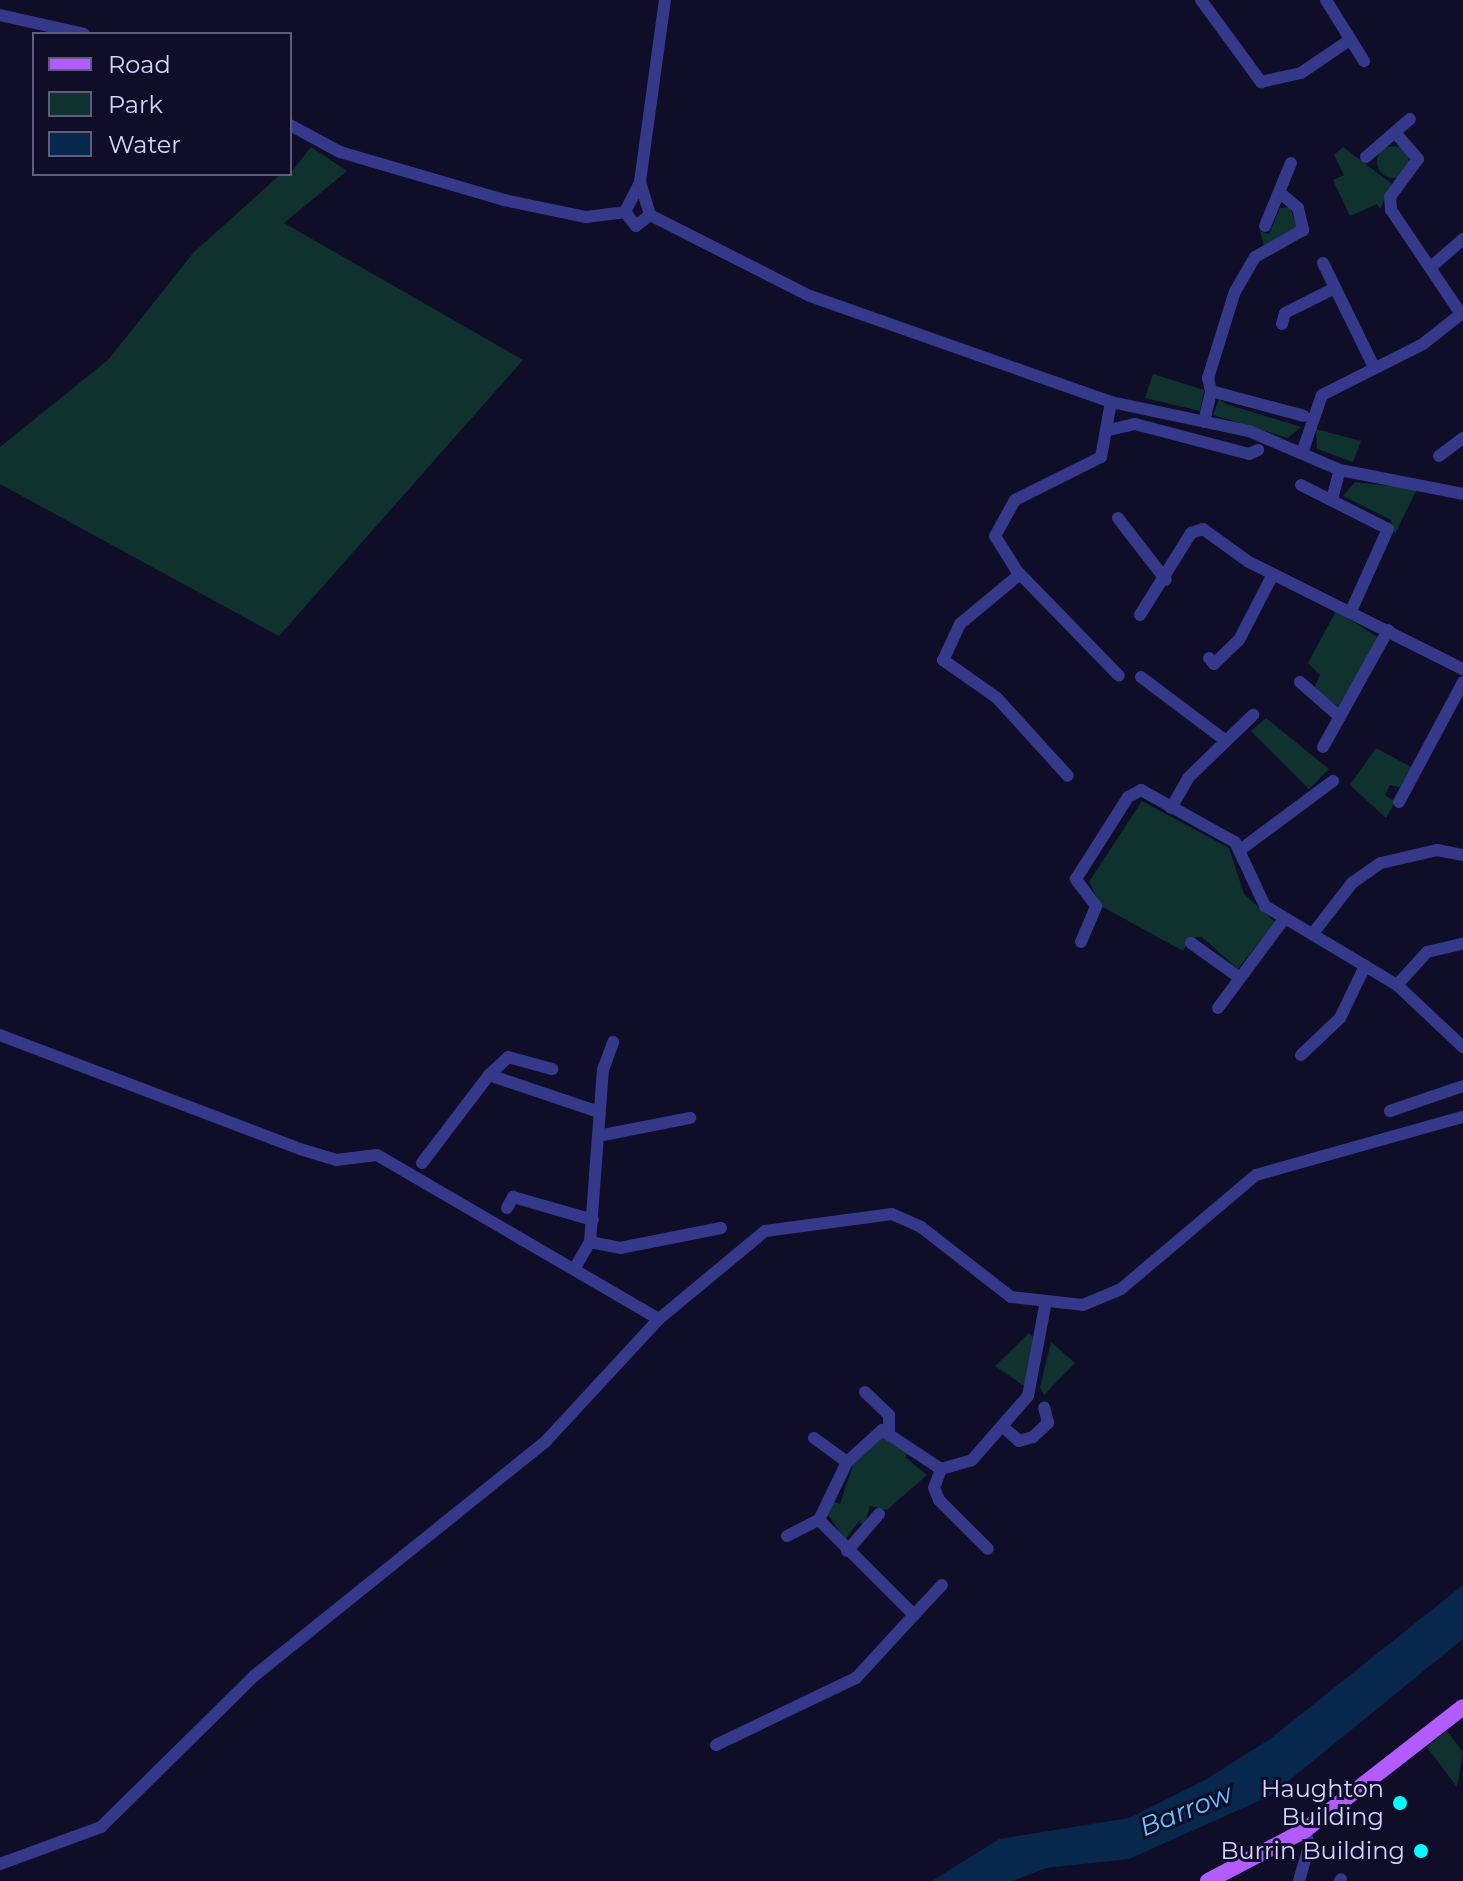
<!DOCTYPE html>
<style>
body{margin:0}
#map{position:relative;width:1463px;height:1881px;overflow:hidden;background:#0f0d28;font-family:Montserrat,sans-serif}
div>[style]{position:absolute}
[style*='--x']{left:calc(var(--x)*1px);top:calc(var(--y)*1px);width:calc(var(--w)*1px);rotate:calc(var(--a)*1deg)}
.green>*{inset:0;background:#10322e}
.round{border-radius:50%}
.water>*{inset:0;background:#08274c}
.minor>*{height:12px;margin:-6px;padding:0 6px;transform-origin:6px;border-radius:6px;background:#34398a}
.major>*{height:16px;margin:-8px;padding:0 8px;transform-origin:8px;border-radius:8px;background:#b25bff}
.dots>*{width:22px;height:22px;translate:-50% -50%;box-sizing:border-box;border:4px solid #0f0d28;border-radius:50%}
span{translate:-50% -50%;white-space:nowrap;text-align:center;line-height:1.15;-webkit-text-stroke:6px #0f0d28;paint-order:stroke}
.poi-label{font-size:24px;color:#d5d4ff}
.right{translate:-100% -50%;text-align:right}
.water-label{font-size:26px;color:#62c5ff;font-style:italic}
.legend{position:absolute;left:32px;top:32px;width:260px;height:144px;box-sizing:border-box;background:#0f0d28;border:2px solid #5e5d7e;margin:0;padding:10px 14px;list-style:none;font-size:24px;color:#d5d4ff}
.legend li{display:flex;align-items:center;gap:16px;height:40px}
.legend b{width:40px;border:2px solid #5e5d7e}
</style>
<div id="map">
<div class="green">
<i class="round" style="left:1377px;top:146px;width:32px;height:32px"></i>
<i style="clip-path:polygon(311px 147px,347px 171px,284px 223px,523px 360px,279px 636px,0 484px,0 447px,108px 360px,194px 252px,281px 174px,290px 174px)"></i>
<i style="clip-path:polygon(1343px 147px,1392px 184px,1380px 209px,1377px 204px,1350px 216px,1333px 180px,1344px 175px,1334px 155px)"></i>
<i style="clip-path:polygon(1290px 207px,1297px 228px,1264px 245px,1260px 231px,1269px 234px,1280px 208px)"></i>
<i style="clip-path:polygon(1153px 374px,1204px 390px,1200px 411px,1145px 398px)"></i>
<i style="clip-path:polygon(1219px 399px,1226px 404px,1301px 427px,1288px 438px,1213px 415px)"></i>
<i style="clip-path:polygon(1316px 429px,1361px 441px,1353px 462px,1317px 449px)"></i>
<i style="clip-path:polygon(1355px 482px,1417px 489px,1395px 534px,1391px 520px,1343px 496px)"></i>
<i style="clip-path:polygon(1336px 611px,1379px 638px,1338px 707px,1314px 688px,1320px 675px,1308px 663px)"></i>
<i style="clip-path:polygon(1266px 718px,1329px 769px,1309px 789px,1251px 731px)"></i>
<i style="clip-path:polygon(1376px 748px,1411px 767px,1400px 787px,1390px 785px,1385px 795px,1395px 802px,1386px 818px,1350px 785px)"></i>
<i style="clip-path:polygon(1142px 801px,1229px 848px,1244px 894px,1275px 922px,1238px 969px,1202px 937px,1191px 938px,1183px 951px,1101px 906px,1089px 882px)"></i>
<i style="clip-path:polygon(1029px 1333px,1033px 1337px,1024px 1386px,995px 1366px)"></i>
<i style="clip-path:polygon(1051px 1342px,1075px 1363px,1044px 1395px,1040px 1387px)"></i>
<i style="clip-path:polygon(880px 1435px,909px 1451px,905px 1457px,927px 1475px,887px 1510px,870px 1506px,864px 1526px,859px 1521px,845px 1540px,828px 1515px,834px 1502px,840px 1504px,854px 1462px)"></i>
<i style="clip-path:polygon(1447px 1731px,1463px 1752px,1457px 1787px,1427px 1747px)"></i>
</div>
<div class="water">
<i style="clip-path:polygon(1463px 1585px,1463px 1639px,1270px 1796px,1129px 1859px,1046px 1868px,1013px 1881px,932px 1881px,999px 1839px,1129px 1818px,1205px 1780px,1270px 1739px)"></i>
</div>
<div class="minor">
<i style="--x:1201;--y:0;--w:102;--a:53.8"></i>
<i style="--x:1261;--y:82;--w:41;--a:-12.7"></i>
<i style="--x:1301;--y:73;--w:57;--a:-34.2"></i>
<i style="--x:1326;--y:0;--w:72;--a:58.1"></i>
<i style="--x:0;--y:15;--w:86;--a:12.7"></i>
<i style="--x:290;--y:125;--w:57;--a:28.4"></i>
<i style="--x:340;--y:152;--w:171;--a:16.3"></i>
<i style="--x:504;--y:200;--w:84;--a:11.7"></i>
<i style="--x:586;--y:217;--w:39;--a:-7"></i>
<i style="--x:1366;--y:157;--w:58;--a:-40.8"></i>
<i style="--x:640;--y:182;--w:34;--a:73"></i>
<i style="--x:650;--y:215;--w:179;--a:26.9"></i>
<i style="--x:810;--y:296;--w:319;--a:19.4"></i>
<i style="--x:1111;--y:402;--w:141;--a:11.9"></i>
<i style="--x:1249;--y:431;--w:99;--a:23.2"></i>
<i style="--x:1340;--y:470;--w:125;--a:11"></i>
<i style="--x:1279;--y:192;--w:25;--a:40"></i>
<i style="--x:1298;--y:208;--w:23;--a:77"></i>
<i style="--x:1303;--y:230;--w:55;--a:150.6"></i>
<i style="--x:1255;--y:257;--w:39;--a:120"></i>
<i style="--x:1235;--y:291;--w:91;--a:107.2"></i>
<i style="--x:1208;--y:378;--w:13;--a:77"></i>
<i style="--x:1211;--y:391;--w:96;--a:15"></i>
<i style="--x:650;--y:215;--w:18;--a:142"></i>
<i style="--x:636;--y:226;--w:18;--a:-128"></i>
<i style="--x:625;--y:212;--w:34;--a:-63"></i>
<i style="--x:640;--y:182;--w:184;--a:-82.2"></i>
<i style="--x:1265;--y:226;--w:68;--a:-67.6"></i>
<i style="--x:1323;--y:263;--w:116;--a:63.9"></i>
<i style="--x:1431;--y:267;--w:43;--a:-41.2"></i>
<i style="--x:1282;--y:324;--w:11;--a:-75"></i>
<i style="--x:1285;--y:313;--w:56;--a:-26.6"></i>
<i style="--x:1111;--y:402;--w:56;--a:100.3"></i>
<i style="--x:1101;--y:457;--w:96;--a:153.4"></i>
<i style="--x:1015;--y:500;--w:41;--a:119.1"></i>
<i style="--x:995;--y:536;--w:41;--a:57.8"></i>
<i style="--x:1017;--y:571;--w:146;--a:45.8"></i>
<i style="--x:1204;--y:422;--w:32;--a:-77"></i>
<i style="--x:1109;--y:430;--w:27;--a:-13"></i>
<i style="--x:1135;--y:424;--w:118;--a:14.7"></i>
<i style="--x:1249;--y:454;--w:10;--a:-24"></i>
<i style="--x:1302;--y:453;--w:61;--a:-71"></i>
<i style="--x:1322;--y:395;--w:113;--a:-26.8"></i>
<i style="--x:1423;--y:344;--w:48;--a:-38.3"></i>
<i style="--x:1461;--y:314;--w:125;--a:-123.9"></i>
<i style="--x:1391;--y:210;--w:13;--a:-94"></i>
<i style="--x:1390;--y:197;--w:47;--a:-53.6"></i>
<i style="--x:1418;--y:159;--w:35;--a:-131"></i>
<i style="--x:1439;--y:456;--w:30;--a:-37"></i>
<i style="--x:1301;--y:485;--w:97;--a:26.8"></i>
<i style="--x:1388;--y:529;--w:90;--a:114.3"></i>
<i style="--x:1332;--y:499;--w:30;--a:-75"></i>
<i style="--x:1118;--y:518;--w:78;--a:52.3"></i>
<i style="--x:1020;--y:574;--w:78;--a:140.2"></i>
<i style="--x:960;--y:624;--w:40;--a:115"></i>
<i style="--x:943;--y:660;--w:66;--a:35.1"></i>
<i style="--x:997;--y:698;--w:105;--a:47.7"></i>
<i style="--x:1140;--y:615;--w:97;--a:-58.1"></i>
<i style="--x:1191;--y:533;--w:13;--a:-18"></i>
<i style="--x:1203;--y:529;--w:57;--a:35.7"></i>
<i style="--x:1249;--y:562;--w:239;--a:26.6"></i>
<i style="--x:1209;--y:658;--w:8;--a:50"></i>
<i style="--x:1214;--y:664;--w:35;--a:-44"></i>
<i style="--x:1239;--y:640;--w:74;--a:-62.7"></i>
<i style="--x:1141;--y:677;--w:106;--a:37"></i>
<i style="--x:1300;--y:682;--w:53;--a:41.2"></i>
<i style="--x:1323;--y:747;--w:134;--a:-60.9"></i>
<i style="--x:1399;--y:802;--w:136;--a:-61.9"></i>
<i style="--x:1171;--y:808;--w:34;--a:-60"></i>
<i style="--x:1188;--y:778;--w:91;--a:-44.1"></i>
<i style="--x:1240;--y:850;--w:116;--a:-36.6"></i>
<i style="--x:1314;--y:932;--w:62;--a:-52.2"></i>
<i style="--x:1352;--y:883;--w:35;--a:-35"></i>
<i style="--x:1381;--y:863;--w:57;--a:-13.1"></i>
<i style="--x:1437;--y:850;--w:26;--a:11"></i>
<i style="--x:1081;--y:942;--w:39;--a:-67"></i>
<i style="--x:1096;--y:906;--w:34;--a:-127"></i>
<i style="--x:1076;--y:879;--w:97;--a:-57.6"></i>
<i style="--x:1128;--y:797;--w:15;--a:-28"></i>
<i style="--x:1141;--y:790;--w:107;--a:29"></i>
<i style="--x:1235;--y:842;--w:71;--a:64.9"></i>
<i style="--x:1265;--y:906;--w:154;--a:30.9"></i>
<i style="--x:1397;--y:985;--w:91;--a:43.2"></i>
<i style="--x:1191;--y:943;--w:60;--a:35.5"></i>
<i style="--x:1397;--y:985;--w:45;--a:-47.7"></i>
<i style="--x:1427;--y:952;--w:37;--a:-13"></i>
<i style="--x:1218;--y:1008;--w:111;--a:-53.4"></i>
<i style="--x:0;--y:1035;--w:321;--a:20.8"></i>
<i style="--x:300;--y:1149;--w:38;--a:17"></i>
<i style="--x:336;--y:1160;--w:41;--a:-7"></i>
<i style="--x:377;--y:1155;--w:326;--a:30.2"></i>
<i style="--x:1301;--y:1055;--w:54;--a:-43.5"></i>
<i style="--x:1340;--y:1018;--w:58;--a:-64.3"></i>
<i style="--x:489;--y:1075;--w:26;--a:-43"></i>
<i style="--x:508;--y:1057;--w:46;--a:15.3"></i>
<i style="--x:1390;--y:1111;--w:77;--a:-18.9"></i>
<i style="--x:603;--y:1135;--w:89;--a:-11.1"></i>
<i style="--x:422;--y:1163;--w:111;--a:-52.7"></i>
<i style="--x:489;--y:1075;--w:116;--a:18.6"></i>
<i style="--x:507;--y:1208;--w:13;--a:-61"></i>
<i style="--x:513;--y:1197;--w:83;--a:16"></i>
<i style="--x:590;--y:1242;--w:31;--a:11"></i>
<i style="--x:620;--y:1248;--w:103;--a:-11.2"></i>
<i style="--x:576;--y:1266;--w:28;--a:-60"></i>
<i style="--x:590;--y:1242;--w:172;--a:-85.7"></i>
<i style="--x:603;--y:1070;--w:30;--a:-70"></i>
<i style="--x:865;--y:1392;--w:33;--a:44"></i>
<i style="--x:889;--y:1415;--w:15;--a:90"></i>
<i style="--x:1003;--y:1427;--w:21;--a:41"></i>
<i style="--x:1019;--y:1441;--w:15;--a:-16"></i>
<i style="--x:1033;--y:1437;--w:21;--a:-43"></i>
<i style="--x:1048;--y:1423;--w:16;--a:-104"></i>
<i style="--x:814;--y:1438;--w:41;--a:36"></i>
<i style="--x:941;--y:1469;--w:20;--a:110"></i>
<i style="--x:934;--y:1488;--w:13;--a:67"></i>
<i style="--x:939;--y:1500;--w:69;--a:45"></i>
<i style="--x:787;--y:1536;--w:36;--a:-27"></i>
<i style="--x:847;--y:1551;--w:49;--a:-49.1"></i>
<i style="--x:914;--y:1615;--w:41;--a:-47"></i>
<i style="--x:716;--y:1745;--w:155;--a:-25.6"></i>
<i style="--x:856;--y:1678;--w:86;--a:-47.4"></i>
<i style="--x:914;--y:1615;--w:134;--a:-135"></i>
<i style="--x:819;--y:1520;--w:64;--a:-64.2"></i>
<i style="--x:847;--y:1462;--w:47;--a:-42.4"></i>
<i style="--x:882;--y:1430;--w:71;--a:33.5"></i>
<i style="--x:941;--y:1469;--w:32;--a:-16"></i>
<i style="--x:972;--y:1460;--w:85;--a:-48.8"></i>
<i style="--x:1028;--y:1396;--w:92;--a:-79.3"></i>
<i style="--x:0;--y:1864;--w:108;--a:-20.1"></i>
<i style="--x:101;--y:1827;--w:215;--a:-44.6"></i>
<i style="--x:254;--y:1676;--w:375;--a:-38.8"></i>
<i style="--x:546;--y:1441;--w:166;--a:-47.2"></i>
<i style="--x:659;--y:1319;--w:138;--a:-39.7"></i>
<i style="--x:765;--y:1231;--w:128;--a:-7.6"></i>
<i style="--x:892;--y:1214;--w:32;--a:24"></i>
<i style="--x:921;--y:1227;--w:114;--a:37.9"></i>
<i style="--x:1011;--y:1297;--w:72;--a:6.3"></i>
<i style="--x:1083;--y:1305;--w:41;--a:-22.8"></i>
<i style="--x:1121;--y:1289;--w:177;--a:-40.2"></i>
<i style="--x:1256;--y:1175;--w:215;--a:-15.7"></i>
<i style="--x:1299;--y:1881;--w:36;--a:-74"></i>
<i style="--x:1309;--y:1846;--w:16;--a:-104"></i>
<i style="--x:1340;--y:1881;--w:2;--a:-63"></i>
</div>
<div class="major">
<i style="--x:1208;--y:1881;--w:110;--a:-27.7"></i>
<i style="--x:1305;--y:1830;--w:200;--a:-37.9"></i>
</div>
<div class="dots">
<i style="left:1400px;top:1803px;background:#00feff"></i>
<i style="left:1421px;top:1851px;background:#00feff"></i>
</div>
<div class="poi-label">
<span class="right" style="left:1384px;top:1803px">Haughton<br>Building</span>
<span class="right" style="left:1405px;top:1851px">Burrin Building</span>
</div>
<div class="water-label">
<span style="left:1186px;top:1811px;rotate:-22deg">Barrow</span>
</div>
<ul class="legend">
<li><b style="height:10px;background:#b25bff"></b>Road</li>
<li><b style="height:22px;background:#10322e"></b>Park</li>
<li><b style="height:22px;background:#08274c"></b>Water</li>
</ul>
</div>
